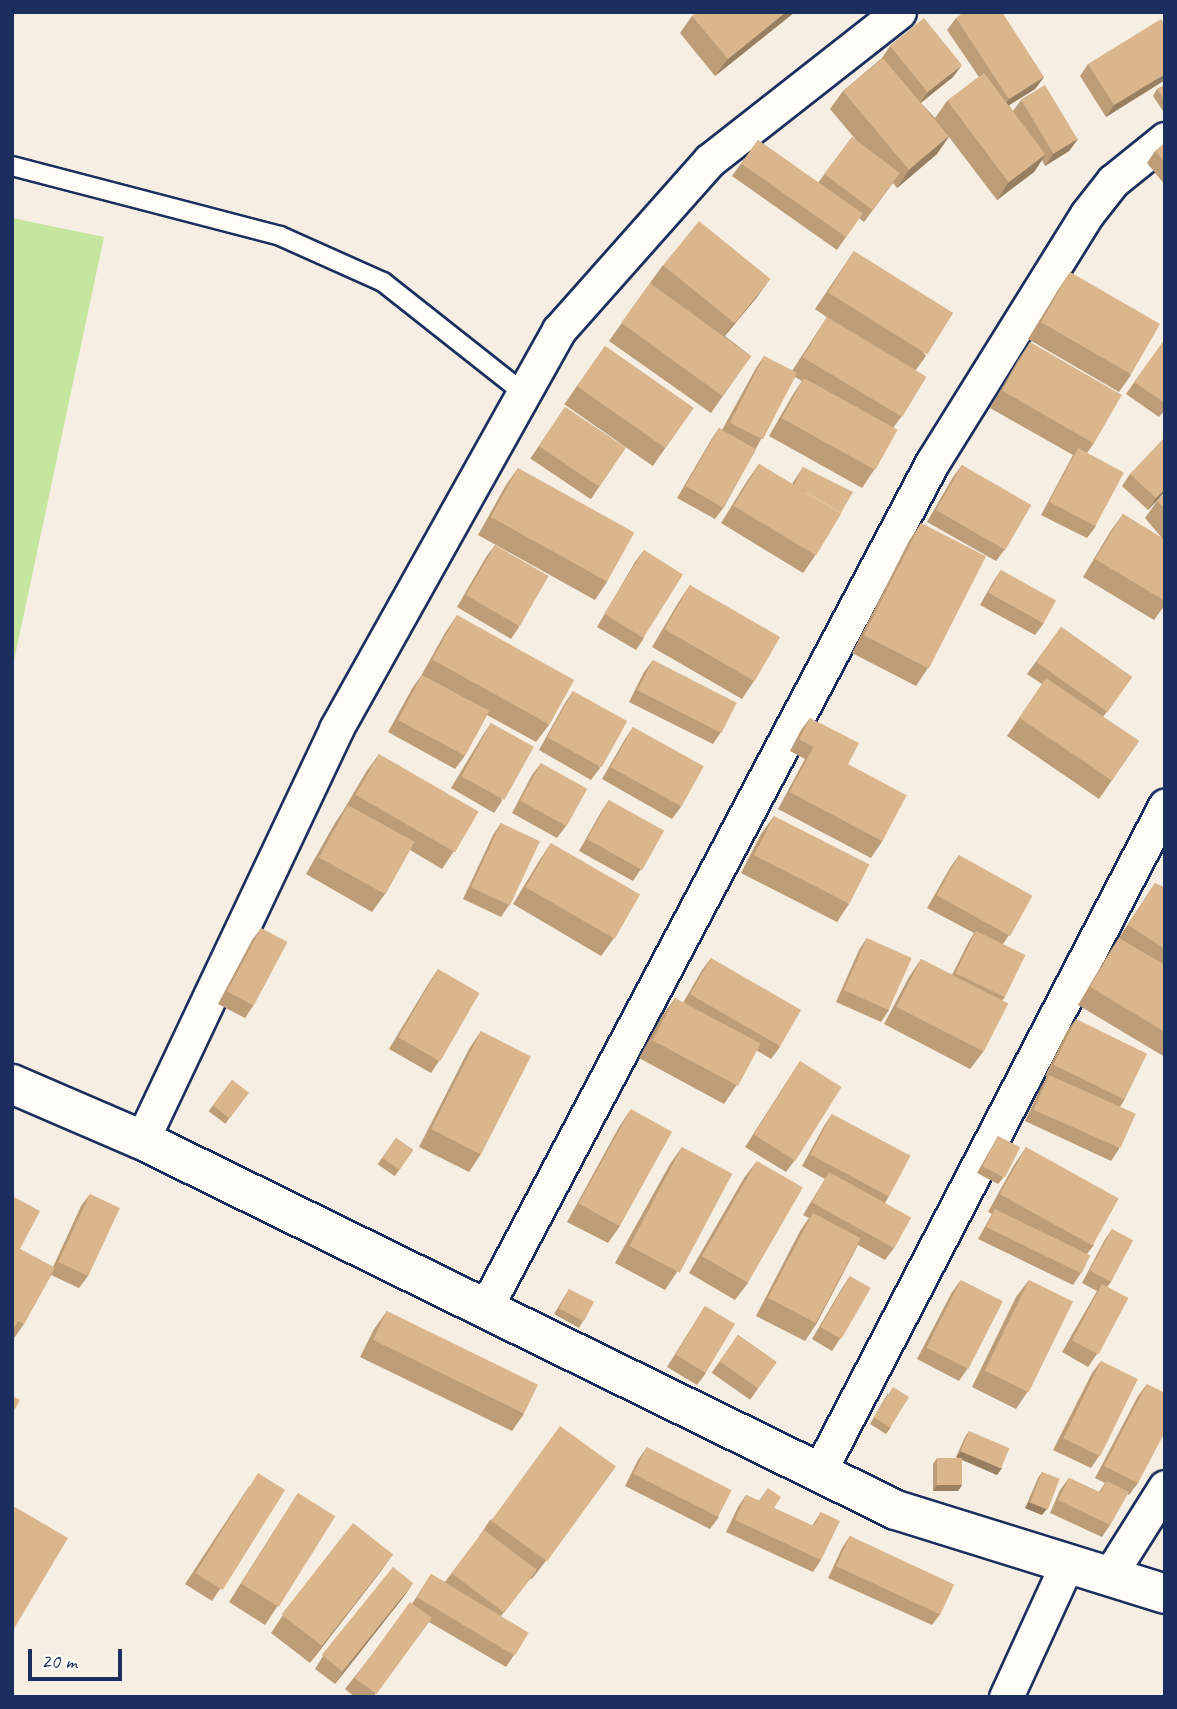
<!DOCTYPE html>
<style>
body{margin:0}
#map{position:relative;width:1177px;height:1709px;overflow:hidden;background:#f6eee2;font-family:Caveat,sans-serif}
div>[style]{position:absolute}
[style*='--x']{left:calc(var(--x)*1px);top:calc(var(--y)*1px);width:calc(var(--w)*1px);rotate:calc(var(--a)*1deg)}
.green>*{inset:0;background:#c4e69f}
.roads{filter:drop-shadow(2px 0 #1b2f5e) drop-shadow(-2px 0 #1b2f5e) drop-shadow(0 2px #1b2f5e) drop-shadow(0 -2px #1b2f5e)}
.service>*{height:18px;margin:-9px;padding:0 9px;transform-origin:9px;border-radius:9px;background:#fdfcf7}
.minor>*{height:33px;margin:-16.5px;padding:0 16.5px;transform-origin:16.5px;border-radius:16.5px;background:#fdfcf7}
.tertiary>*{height:38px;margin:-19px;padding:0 19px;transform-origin:19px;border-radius:19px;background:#fdfcf7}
.wall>*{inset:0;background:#bc9d78;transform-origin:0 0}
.shaded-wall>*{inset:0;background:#997f62}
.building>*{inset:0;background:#dbb68c;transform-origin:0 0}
span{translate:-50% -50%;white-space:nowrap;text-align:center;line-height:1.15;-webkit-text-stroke:5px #fdfcf7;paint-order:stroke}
.frame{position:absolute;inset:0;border:14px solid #1b2f5e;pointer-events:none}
.scale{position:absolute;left:28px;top:1649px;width:94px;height:32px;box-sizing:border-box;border:4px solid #1b2f5e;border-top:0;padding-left:9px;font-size:21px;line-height:24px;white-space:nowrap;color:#1b2f5e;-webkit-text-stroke:5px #fdfcf7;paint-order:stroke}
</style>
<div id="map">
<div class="green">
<i style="clip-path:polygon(12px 218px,104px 237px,12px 670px)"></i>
</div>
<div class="roads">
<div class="service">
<i style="--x:12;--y:166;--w:277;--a:14.6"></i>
<i style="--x:280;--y:236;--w:113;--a:24.1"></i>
<i style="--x:383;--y:282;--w:176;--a:38.3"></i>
</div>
<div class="minor">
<i style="--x:142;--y:1140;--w:454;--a:-64.7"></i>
<i style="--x:336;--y:729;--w:457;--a:-60.8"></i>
<i style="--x:559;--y:330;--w:227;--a:-48.4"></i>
<i style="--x:710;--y:160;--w:240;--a:-38.1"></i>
<i style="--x:486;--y:1307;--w:955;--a:-62.15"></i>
<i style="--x:932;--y:463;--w:293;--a:-58.1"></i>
<i style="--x:1087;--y:214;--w:42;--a:-51.8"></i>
<i style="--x:1113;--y:181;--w:67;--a:-38.9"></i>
<i style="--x:819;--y:1472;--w:751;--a:-62.55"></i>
<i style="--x:1109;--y:1576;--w:105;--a:-57.8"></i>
<i style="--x:1006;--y:1697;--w:146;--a:-65.4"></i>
</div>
<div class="tertiary">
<i style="--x:12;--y:1084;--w:142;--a:23.3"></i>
<i style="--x:142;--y:1140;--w:840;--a:26.14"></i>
<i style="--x:896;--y:1510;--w:282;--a:17.3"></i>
</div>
</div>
<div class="wall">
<i style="clip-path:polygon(697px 12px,795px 12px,715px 76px,680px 33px,692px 16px)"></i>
<i style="clip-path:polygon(956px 18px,1044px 77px,1035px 89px,1009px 105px,1013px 111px,1021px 100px,1078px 139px,1069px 151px,1045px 166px,1042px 160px,1034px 172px,997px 200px,949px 137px,937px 154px,897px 188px,893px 183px,864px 222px,859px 218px,837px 250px,732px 176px,758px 140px,818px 183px,852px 137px,857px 141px,830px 109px,843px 91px,882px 58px,890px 46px,953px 77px,921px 103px,935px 118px,947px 101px,979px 77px,947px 30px)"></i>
<i style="clip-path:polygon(1088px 64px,1165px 80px,1106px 117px,1080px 76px)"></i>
<i style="clip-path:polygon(1165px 85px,1165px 114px,1153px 96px,1157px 89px)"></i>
<i style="clip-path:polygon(1165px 143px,1165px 185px,1147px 163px,1155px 151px)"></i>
<i style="clip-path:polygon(854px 251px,926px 356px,915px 371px,901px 417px,893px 428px,874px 470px,862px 488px,769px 436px,792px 396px,802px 381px,795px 377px,724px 507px,715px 519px,677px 498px,711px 440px,719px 428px,722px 430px,756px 368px,764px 356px,792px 371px,827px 317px,831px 320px,815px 309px)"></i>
<i style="clip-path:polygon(663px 265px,757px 297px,725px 336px,751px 356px,711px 413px,609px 341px,650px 283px,660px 290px,650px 283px)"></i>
<i style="clip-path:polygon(1070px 272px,1131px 375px,1119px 392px,1028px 339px,1058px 290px)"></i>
<i style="clip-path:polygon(1165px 339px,1165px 410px,1159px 417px,1126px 394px)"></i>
<i style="clip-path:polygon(1030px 342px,1094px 443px,1087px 453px,1096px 526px,1087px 538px,1041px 515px,1073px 455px,990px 408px,1018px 360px)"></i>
<i style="left:605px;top:346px;width:108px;height:71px;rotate:35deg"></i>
<i style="left:565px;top:407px;width:73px;height:62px;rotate:34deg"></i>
<i style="clip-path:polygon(759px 464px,792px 484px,803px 467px,815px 556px,803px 573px,721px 523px,747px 481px)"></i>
<i style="clip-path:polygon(962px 465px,1005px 549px,996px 561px,927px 522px,953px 477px)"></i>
<i style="clip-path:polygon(518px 468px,607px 582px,595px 600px,478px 535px,506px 485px)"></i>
<i style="clip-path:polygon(1130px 474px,1165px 492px,1148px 510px,1122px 486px)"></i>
<i style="clip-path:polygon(1165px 494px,1165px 605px,1154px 620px,1083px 577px,1110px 532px,1123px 514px,1162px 538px,1145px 518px,1157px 501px)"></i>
<i style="clip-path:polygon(921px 523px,928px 668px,916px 686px,852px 653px,909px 541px)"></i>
<i style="clip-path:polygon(495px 545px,519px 627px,511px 639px,457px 607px,486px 557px)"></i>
<i style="clip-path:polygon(644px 550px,644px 638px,636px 650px,597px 627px,635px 562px)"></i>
<i style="clip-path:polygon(1001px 570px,1044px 623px,1035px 635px,980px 605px,993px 582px)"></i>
<i style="clip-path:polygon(690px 585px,754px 681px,742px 699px,652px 647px,678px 603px)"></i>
<i style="clip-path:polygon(457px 615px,549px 725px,536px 742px,487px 715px,464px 757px,455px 769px,388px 732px,413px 687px,421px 676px,445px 633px)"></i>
<i style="clip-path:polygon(1061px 627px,1132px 677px,1103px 717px,1139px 741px,1099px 799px,1007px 736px,1042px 684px,1027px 674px)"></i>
<i style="clip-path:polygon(653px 660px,721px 732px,713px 744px,629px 702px,644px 672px)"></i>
<i style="clip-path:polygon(573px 691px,600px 768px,591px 780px,539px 750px,565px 703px)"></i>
<i style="clip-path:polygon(810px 718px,848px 764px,883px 840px,871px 858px,778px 809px,805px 759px,790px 751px,801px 730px)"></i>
<i style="clip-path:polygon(491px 723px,502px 801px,494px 813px,451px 788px,483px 735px)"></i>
<i style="clip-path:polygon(633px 727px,681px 807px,672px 819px,602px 779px,625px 739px)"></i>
<i style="clip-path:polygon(379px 754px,454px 851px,442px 869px,410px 850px,385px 894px,372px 912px,306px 874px,335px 823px,343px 811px,366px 772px)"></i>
<i style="clip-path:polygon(541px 763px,566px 826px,557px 838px,512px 813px,532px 775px)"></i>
<i style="clip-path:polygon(609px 800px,641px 869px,633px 881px,579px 851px,601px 812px)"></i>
<i style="clip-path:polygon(774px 816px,849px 904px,837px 922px,741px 873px,761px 834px)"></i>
<i style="clip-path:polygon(501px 823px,509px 905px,501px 917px,463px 899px,493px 835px)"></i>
<i style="clip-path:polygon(551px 843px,614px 938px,601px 956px,513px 904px,539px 861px)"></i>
<i style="clip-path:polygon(959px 855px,1009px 935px,1003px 944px,1005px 997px,1002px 1001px,983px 1052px,970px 1069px,884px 1024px,909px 977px,921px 959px,952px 975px,968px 943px,974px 933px,927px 908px,950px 868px)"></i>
<i style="clip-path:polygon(1155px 883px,1163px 887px,1165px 883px,1165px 1057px,1078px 1005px,1107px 956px)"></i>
<i style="clip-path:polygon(261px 928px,253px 1006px,245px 1018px,218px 1004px,252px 940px)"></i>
<i style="clip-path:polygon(867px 938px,889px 1010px,881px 1022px,836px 1002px,859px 950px)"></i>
<i style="clip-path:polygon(711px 958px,780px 1047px,771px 1059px,756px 1050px,736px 1086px,724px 1104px,639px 1058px,662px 1016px,675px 998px,683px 1003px,702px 970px)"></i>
<i style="clip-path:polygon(438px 969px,439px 1061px,431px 1073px,389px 1049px,430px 981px)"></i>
<i style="clip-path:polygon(1076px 1019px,1125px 1099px,1120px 1107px,1119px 1149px,1111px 1161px,1025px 1121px,1041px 1087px,1047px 1077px,1045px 1076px,1067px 1031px)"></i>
<i style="clip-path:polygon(481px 1031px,481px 1154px,469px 1172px,419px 1147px,469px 1049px)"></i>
<i style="clip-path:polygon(800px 1061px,795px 1160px,786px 1172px,745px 1147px)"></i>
<i style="left:232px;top:1080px;width:21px;height:39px;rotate:37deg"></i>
<i style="clip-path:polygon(631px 1109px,620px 1226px,608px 1243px,567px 1222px,619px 1127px)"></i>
<i style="clip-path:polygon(832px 1114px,889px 1196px,885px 1203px,894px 1248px,885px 1260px,858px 1245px,817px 1323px,805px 1341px,756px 1316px,800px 1231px,809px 1218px,803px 1215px,825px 1179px,802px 1166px,824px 1126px)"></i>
<i style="clip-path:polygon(998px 1136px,1003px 1178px,998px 1184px,977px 1173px)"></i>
<i style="left:396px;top:1138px;width:21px;height:32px;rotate:35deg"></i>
<i style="clip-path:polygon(682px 1147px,677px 1272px,665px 1290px,615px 1263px,670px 1164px)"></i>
<i style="clip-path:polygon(1026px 1147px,1094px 1245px,1087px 1254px,1081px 1273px,1073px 1285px,978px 1239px,992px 1214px,988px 1212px,1014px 1165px)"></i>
<i style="clip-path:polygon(757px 1161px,748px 1283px,735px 1300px,689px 1273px,744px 1178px)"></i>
<i style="clip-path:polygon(90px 1194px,88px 1276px,79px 1288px,51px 1275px,24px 1324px,12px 1341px,12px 1196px,20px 1249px,53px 1267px,81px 1206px)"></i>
<i style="clip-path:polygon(1112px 1229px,1111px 1282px,1107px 1287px,1097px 1354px,1088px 1367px,1062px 1352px,1097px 1291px,1082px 1283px,1104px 1241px)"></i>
<i style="clip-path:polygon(850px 1276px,840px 1339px,832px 1351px,812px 1339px,842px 1288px)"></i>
<i style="clip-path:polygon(961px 1280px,968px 1368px,959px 1381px,917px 1359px,952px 1292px)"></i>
<i style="clip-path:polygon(1029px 1280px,1028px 1391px,1016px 1409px,972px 1387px,1016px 1297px)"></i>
<i style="clip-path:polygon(569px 1289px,583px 1321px,579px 1328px,554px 1314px)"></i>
<i style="clip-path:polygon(705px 1306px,706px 1373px,697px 1385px,667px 1367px)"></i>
<i style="clip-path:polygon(387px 1311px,524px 1414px,512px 1431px,360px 1357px,374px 1329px)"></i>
<i style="left:738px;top:1335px;width:47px;height:46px;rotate:35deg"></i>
<i style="clip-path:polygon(1101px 1361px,1099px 1456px,1091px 1468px,1053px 1450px,1092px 1373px)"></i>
<i style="clip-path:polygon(1147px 1384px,1138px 1483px,1129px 1495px,1127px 1494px,1110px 1525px,1102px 1537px,1050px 1513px,1060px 1490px,1069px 1478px,1099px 1492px,1105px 1483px,1095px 1478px,1138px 1396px)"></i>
<i style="clip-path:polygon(888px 1393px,891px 1427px,886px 1434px,870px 1424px)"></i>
<i style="clip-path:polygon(969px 1431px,1002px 1468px,997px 1475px,962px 1460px,962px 1485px,958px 1491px,933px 1491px,933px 1464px,937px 1458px,958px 1458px,956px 1457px,965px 1437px)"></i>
<i style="clip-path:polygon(647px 1447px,719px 1517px,710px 1529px,625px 1486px,638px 1460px)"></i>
<i style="clip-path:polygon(616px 1466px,532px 1579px,531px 1578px,501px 1616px,514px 1655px,506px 1667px,429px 1622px,373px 1697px,355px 1697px,345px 1689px,412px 1604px,431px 1574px,445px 1582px,478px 1538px,490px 1520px)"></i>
<i style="clip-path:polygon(1042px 1472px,1042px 1515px,1025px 1508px,1038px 1478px)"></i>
<i style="clip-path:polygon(250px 1485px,220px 1589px,212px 1601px,185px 1584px)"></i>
<i style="clip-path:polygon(768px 1488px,774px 1508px,812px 1526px,821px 1512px,821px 1560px,813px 1572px,726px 1532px,738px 1507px,746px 1495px,759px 1501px)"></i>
<i style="clip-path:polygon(298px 1493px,277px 1607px,265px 1625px,229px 1602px)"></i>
<i style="clip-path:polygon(850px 1536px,941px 1613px,932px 1625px,828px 1578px,842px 1548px)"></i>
<i style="clip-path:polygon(393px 1554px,310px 1663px,271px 1633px,283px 1615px)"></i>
<i style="clip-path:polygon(405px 1595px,335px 1684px,315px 1669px,323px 1656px)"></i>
</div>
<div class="shaded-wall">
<i style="clip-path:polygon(786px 12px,795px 12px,715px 76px,728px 59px)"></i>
<i style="clip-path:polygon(962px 65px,953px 77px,919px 104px,928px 92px)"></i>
<i style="clip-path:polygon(1165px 74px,1165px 80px,1106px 117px,1114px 105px)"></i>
<i style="clip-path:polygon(1044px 77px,1035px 89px,1000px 111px,1009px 99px)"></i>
<i style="clip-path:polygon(949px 136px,937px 154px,897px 188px,909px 170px)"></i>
<i style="clip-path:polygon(1078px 139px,1069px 151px,1045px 166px,1053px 154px)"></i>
<i style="clip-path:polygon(1046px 154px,1034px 172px,997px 200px,1009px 182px)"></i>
<i style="clip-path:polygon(770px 279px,757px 297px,721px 340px,734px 323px)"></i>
<i style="clip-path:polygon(1165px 489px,1165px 492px,1148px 510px,1156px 498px)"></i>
<i style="clip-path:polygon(961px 1451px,1002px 1468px,997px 1475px,956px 1457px)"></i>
<i style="clip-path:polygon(616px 1466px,603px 1484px,532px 1579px,545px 1561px)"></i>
<i style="clip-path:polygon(937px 1485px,962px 1485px,958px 1491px,933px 1491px)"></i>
<i style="clip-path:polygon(1029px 1502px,1047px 1509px,1042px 1515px,1025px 1508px)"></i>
<i style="clip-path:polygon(393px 1554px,381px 1571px,310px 1663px,323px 1645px)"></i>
<i style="clip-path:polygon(413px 1583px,405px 1595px,335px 1684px,343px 1672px)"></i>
</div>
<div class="building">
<i style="clip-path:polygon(697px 12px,786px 12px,728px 59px,692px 16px)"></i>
<i style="clip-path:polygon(964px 12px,1002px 12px,1044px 77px,1009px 99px,956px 18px)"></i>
<i style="left:924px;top:18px;width:60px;height:44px;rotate:51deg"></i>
<i style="clip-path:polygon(1161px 19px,1165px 25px,1165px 74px,1114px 105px,1088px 64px)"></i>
<i style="left:883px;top:58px;width:102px;height:52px;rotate:50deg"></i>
<i style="left:984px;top:73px;width:102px;height:46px;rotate:53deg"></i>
<i style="left:1045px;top:85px;width:63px;height:28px;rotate:59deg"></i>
<i style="clip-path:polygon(1165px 85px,1165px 101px,1157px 89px)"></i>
<i style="left:852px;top:137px;width:60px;height:46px;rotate:37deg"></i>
<i style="left:758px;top:140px;width:128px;height:29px;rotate:35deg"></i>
<i style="clip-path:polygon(1165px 143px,1165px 162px,1155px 151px)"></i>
<i style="left:699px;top:221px;width:92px;height:57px;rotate:39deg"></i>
<i style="left:854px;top:251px;width:117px;height:49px;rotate:32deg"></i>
<i style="left:1070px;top:272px;width:104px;height:58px;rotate:30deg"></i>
<i style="left:650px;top:283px;width:125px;height:49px;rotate:36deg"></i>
<i style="left:827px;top:317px;width:116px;height:47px;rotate:31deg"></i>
<i style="clip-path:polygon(1165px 339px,1165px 403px,1134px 382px)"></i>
<i style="left:1030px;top:342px;width:106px;height:56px;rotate:30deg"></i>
<i style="left:605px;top:346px;width:108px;height:49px;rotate:35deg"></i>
<i style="left:764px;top:356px;width:37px;height:75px;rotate:27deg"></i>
<i style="left:804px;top:378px;width:107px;height:46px;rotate:29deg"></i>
<i style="left:565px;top:407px;width:73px;height:47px;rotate:34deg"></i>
<i style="left:719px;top:428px;width:43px;height:67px;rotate:30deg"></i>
<i style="clip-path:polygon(1163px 439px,1165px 441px,1165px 489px,1156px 498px,1130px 474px)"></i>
<i style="left:1078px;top:448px;width:52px;height:61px;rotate:28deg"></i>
<i style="left:759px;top:464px;width:96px;height:49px;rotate:31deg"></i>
<i style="left:962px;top:465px;width:80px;height:52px;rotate:30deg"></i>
<i style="clip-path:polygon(803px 467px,853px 492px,841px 513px,794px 485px)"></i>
<i style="left:518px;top:468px;width:133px;height:56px;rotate:29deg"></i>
<i style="clip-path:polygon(1165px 494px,1165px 509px,1157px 501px)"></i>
<i style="clip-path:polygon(1123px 514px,1165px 540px,1165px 601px,1095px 559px)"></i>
<i style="left:921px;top:523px;width:73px;height:126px;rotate:27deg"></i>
<i style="left:495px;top:545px;width:62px;height:58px;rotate:30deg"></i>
<i style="left:644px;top:550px;width:46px;height:75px;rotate:32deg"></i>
<i style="left:1001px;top:570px;width:63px;height:26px;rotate:29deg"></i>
<i style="left:690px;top:585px;width:104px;height:51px;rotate:30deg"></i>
<i style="left:457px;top:615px;width:134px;height:51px;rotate:29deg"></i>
<i style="left:1061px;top:627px;width:87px;height:43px;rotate:35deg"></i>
<i style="left:653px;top:660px;width:94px;height:34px;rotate:27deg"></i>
<i style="left:422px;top:675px;width:76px;height:51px;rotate:28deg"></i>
<i style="left:1046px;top:678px;width:112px;height:48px;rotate:34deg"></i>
<i style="left:573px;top:691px;width:62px;height:53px;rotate:29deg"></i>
<i style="left:810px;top:718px;width:55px;height:24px;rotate:27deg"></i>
<i style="left:491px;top:723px;width:49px;height:61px;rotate:29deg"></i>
<i style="left:633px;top:727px;width:81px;height:46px;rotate:29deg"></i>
<i style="left:814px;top:746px;width:105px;height:52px;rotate:28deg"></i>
<i style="left:379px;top:754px;width:115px;height:47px;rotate:30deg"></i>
<i style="left:541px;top:763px;width:53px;height:43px;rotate:29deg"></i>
<i style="left:609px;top:800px;width:63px;height:45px;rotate:29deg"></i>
<i style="left:348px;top:805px;width:76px;height:60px;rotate:29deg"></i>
<i style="left:774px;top:816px;width:107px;height:44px;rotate:27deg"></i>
<i style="left:501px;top:823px;width:43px;height:71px;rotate:25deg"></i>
<i style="left:551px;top:843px;width:103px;height:51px;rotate:30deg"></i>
<i style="left:959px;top:855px;width:84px;height:46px;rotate:29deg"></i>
<i style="clip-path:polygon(1155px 883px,1165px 889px,1165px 949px,1128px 925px)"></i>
<i style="left:261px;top:928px;width:30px;height:72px;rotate:28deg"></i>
<i style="left:976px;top:931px;width:55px;height:47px;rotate:26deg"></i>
<i style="left:867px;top:938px;width:49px;height:57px;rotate:24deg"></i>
<i style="clip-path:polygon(1119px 938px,1165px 965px,1165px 1032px,1090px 987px)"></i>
<i style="left:711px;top:958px;width:104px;height:42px;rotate:30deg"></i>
<i style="left:921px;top:959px;width:98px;height:54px;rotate:27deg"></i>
<i style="left:438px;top:969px;width:48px;height:79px;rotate:30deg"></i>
<i style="left:675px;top:998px;width:97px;height:48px;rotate:28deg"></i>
<i style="left:1076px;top:1019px;width:79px;height:51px;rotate:26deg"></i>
<i style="left:481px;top:1031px;width:56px;height:110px;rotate:27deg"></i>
<i style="left:800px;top:1061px;width:49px;height:87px;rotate:32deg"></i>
<i style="left:1049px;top:1075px;width:95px;height:38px;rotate:24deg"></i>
<i style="left:232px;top:1080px;width:21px;height:32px;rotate:37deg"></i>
<i style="left:631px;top:1109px;width:47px;height:108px;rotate:29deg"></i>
<i style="left:832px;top:1114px;width:89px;height:46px;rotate:28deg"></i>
<i style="left:998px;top:1136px;width:25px;height:34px;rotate:27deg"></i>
<i style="left:396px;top:1138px;width:21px;height:24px;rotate:35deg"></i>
<i style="left:682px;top:1147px;width:57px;height:112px;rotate:28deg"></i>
<i style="left:1026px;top:1147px;width:106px;height:54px;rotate:29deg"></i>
<i style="left:757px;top:1161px;width:53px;height:110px;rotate:30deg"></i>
<i style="left:829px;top:1172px;width:94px;height:35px;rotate:29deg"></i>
<i style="left:90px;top:1194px;width:33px;height:75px;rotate:25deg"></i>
<i style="clip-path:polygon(12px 1196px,40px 1211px,20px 1249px,55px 1268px,24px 1324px,18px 1321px,12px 1332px)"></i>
<i style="left:995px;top:1209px;width:106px;height:20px;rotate:26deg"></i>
<i style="left:813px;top:1213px;width:54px;height:96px;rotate:28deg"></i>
<i style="left:1112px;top:1229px;width:24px;height:47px;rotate:28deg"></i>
<i style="left:850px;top:1276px;width:24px;height:59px;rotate:30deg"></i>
<i style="left:961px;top:1280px;width:47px;height:76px;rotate:27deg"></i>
<i style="left:1029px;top:1280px;width:49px;height:101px;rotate:26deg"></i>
<i style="left:1102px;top:1284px;width:30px;height:64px;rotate:28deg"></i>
<i style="left:569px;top:1289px;width:28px;height:22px;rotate:27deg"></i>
<i style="left:705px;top:1306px;width:35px;height:57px;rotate:31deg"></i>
<i style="left:387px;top:1311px;width:168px;height:32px;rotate:26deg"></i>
<i style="left:738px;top:1335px;width:47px;height:32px;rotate:35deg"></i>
<i style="left:1101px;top:1361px;width:41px;height:86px;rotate:26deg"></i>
<i style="clip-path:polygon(1147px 1384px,1165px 1393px,1165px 1432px,1138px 1483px,1104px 1466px)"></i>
<i style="left:893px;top:1387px;width:19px;height:36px;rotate:32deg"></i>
<i style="clip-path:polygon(12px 1396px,20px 1400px,12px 1414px)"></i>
<i style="left:560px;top:1426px;width:69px;height:117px;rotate:36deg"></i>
<i style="left:969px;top:1431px;width:44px;height:22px;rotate:23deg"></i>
<i style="left:647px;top:1447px;width:95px;height:30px;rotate:27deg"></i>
<i style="left:937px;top:1458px;width:25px;height:27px"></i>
<i style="left:1042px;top:1472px;width:19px;height:33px;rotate:21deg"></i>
<i style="left:258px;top:1473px;width:32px;height:118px;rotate:32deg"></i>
<i style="clip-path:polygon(1069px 1478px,1100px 1493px,1107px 1481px,1129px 1492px,1110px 1525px,1058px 1500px)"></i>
<i style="clip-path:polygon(768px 1488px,781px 1497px,774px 1508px,814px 1526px,821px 1512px,840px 1521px,821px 1560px,735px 1520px,746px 1495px,760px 1501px)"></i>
<i style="left:298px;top:1493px;width:44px;height:107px;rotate:32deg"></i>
<i style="clip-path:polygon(15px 1507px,68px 1538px,12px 1632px,12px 1511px)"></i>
<i style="left:353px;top:1523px;width:51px;height:116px;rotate:38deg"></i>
<i style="left:484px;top:1530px;width:66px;height:54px;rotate:37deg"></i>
<i style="left:850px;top:1536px;width:115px;height:33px;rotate:25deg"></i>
<i style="left:393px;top:1567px;width:26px;height:113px;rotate:39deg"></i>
<i style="left:431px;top:1574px;width:114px;height:27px;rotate:31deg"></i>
<i style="left:410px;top:1602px;width:27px;height:94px;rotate:36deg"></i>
</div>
<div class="frame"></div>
<div class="scale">20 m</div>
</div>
